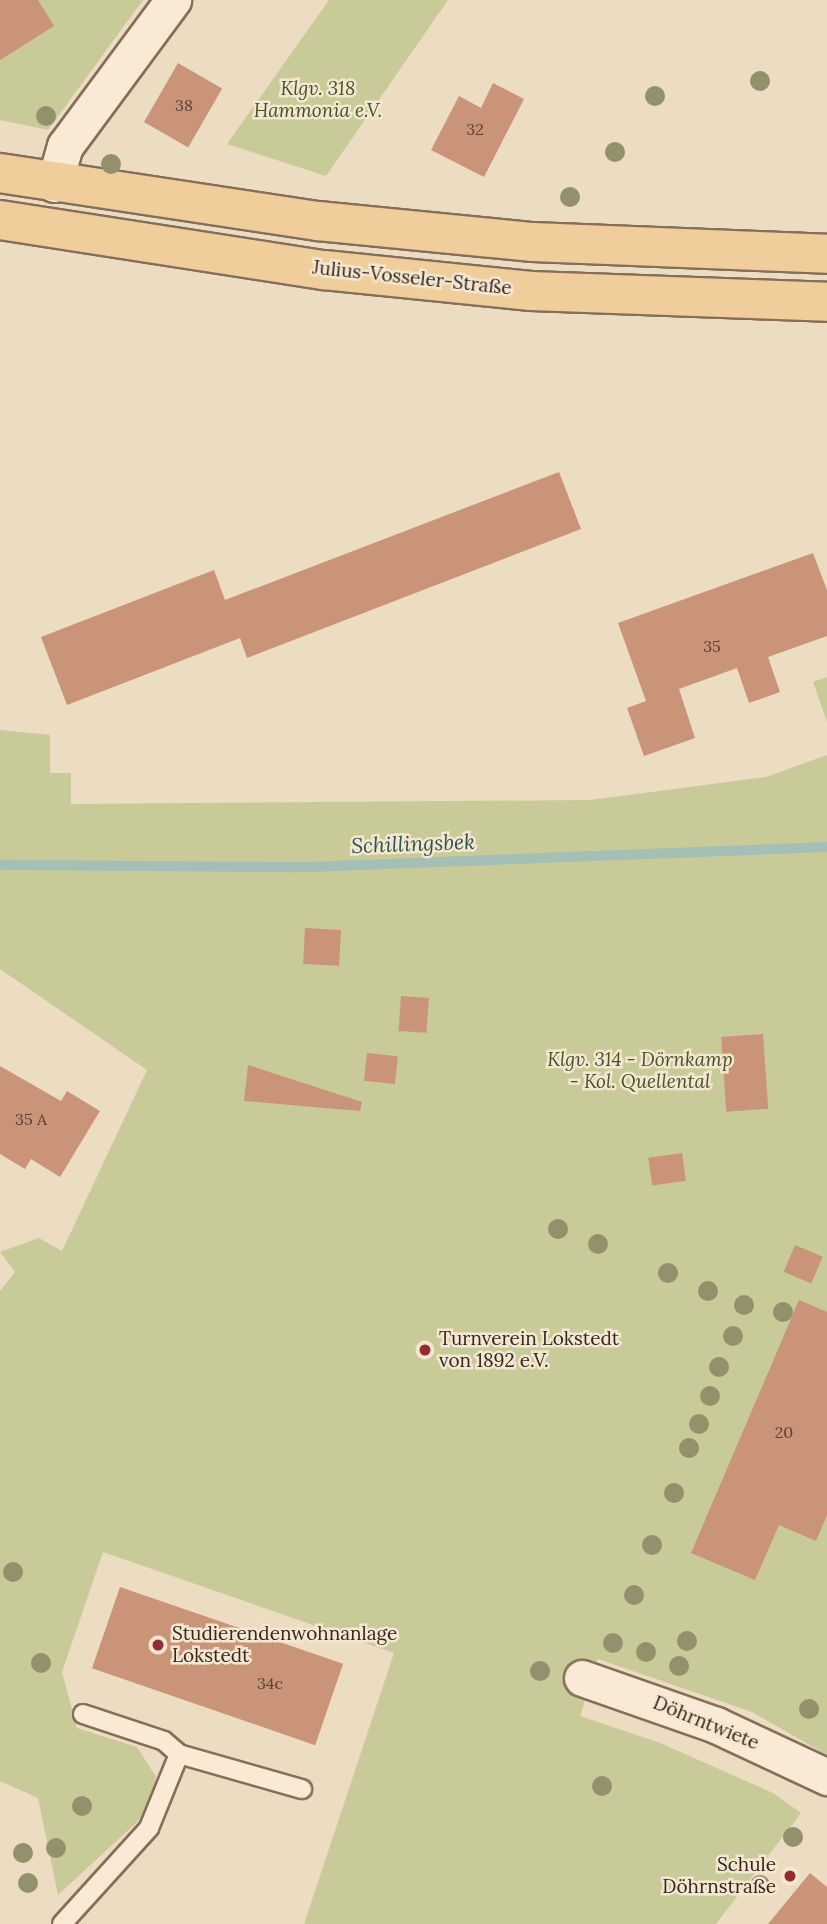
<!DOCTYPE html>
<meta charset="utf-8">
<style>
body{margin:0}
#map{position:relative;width:827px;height:1924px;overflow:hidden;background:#ecdcc2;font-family:Lora,serif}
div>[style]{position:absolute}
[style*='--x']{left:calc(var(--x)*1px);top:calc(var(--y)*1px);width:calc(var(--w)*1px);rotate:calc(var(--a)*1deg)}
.green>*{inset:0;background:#c8ca97}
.stream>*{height:10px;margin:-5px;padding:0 5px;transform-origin:5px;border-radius:5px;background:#a4bfb5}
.building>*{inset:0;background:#ca9479;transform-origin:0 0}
.roads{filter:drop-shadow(2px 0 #866e5a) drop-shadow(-2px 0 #866e5a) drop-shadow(0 2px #866e5a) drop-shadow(0 -2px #866e5a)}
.lane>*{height:18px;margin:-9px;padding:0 9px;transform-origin:9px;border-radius:9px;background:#f8ead5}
.street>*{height:35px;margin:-17.5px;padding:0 17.5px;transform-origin:17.5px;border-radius:17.5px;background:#f8ead5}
.primary>*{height:38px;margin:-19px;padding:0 19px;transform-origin:19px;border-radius:19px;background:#efce9b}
.trees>*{width:20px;height:20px;margin:-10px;border-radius:50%;background:#93906c}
.dots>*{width:19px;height:19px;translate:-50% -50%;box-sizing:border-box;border:4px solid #f4e7d1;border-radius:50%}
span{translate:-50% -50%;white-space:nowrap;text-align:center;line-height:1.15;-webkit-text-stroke:5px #f4e7d1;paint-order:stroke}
.number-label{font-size:16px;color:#5b4235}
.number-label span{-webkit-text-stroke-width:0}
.park-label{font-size:19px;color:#4a5225;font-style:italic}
.street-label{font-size:19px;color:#36271e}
.poi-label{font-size:19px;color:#36271e}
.left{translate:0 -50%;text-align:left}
.right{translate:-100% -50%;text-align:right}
.water-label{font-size:21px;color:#2d554f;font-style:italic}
</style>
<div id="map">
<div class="green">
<i style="clip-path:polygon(0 0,143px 0,48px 130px,0 120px)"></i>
<i style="clip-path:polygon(329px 0,448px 0,326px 176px,227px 144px)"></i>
<i style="clip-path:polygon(827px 677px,827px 722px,813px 682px)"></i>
<i style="clip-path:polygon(0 730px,50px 735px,50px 773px,71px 773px,71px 804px,590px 800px,766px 777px,827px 755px,827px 1755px,752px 1712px,598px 1659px,580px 1716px,660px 1743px,773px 1793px,801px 1813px,716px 1924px,304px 1924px,394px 1653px,103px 1552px,62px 1672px,77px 1728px,137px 1747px,156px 1777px,149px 1811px,58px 1895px,38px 1798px,0 1781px,0 1291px,15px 1272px,0 1252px,39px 1238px,62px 1251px,147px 1070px,0 969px)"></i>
</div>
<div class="stream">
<i style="--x:0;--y:865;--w:309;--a:0.4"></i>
<i style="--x:309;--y:867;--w:518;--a:-2.21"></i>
</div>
<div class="building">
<i style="clip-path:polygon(0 0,38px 0,54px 26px,0 60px)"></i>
<i style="left:178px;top:63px;width:51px;height:68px;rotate:30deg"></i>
<i style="clip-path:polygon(493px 83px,524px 99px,484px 177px,431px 150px,459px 96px,481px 108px)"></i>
<i style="clip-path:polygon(559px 472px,581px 529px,247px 658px,240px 638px,67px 705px,41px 637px,214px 570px,225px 600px)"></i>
<i style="clip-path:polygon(813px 553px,827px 590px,827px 636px,768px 657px,780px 692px,749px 703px,737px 668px,679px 689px,695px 738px,644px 756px,627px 708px,646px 701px,618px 623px)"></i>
<i style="left:305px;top:928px;width:36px;height:36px;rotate:3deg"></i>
<i style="left:401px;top:996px;width:28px;height:35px;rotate:4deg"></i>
<i style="left:763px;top:1034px;width:75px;height:42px;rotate:86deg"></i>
<i style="left:367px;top:1053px;width:31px;height:28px;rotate:6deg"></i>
<i style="clip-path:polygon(248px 1065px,362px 1102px,360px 1111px,244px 1101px)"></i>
<i style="clip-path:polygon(0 1066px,61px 1101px,67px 1091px,100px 1111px,60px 1177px,31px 1159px,25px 1169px,0 1154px)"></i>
<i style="left:682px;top:1153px;width:28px;height:34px;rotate:82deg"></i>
<i style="left:795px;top:1245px;width:30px;height:29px;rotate:23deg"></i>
<i style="clip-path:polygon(799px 1300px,827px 1312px,827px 1515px,816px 1541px,779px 1525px,755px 1580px,691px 1553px)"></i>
<i style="left:120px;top:1587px;width:236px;height:86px;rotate:19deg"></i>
<i style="clip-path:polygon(810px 1873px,827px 1887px,827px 1924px,768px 1924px)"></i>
</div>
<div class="roads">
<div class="lane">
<i style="--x:83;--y:1714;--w:85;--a:18.4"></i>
<i style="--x:164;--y:1741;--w:20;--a:41"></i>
<i style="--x:62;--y:1924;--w:130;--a:-47.8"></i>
<i style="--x:149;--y:1828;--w:80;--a:-67.9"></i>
<i style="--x:179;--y:1754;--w:128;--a:15.9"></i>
</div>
<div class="street">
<i style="--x:54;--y:184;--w:40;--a:-74"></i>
<i style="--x:65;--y:146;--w:182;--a:-53.5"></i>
<i style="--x:582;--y:1678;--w:142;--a:19.3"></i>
<i style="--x:716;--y:1725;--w:123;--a:25.1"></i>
</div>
<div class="primary">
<i style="--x:0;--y:173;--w:322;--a:8.6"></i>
<i style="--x:318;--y:221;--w:216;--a:5.6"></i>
<i style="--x:533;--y:242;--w:294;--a:2.3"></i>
<i style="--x:0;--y:220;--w:328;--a:8.8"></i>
<i style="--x:324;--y:270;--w:208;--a:5.8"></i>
<i style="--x:531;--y:291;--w:296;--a:2.1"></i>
</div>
</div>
<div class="trees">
<i style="left:760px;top:81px"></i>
<i style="left:655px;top:96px"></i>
<i style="left:46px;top:116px"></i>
<i style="left:615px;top:152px"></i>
<i style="left:111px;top:164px"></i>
<i style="left:570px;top:197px"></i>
<i style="left:558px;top:1229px"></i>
<i style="left:598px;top:1244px"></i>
<i style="left:668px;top:1273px"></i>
<i style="left:708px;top:1291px"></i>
<i style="left:744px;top:1305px"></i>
<i style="left:783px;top:1312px"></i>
<i style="left:733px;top:1336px"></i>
<i style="left:719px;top:1367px"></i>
<i style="left:710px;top:1396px"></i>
<i style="left:699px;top:1424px"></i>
<i style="left:689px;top:1448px"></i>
<i style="left:674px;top:1493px"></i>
<i style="left:652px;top:1545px"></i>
<i style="left:13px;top:1572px"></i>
<i style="left:634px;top:1595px"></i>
<i style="left:687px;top:1641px"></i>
<i style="left:613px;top:1643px"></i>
<i style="left:646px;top:1652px"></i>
<i style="left:41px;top:1663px"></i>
<i style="left:679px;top:1666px"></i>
<i style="left:540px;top:1671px"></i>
<i style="left:809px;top:1709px"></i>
<i style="left:602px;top:1786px"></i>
<i style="left:82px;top:1806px"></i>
<i style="left:793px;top:1837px"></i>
<i style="left:56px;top:1848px"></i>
<i style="left:23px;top:1853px"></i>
<i style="left:28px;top:1883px"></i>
<i style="left:760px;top:1885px"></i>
</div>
<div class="dots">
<i style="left:425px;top:1350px;background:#932c35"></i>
<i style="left:158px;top:1645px;background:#932c35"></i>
<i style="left:790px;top:1876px;background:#932c35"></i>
</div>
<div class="number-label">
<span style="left:184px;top:105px">38</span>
<span style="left:475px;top:129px">32</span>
<span style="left:712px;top:646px">35</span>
<span style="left:31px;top:1119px">35 A</span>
<span style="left:784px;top:1432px">20</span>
<span style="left:270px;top:1683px">34c</span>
</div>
<div class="park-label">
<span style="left:318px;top:100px">Klgv. 318<br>Hammonia e.V.</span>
<span style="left:640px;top:1071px">Klgv. 314 - Dörnkamp<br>- Kol. Quellental</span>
</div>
<div class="street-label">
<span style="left:412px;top:278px;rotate:6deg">Julius-Vosseler-Straße</span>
<span style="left:706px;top:1723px;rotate:22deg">Döhrntwiete</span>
</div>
<div class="poi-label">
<span class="left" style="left:439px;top:1350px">Turnverein Lokstedt<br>von 1892 e.V.</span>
<span class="left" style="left:172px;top:1645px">Studierendenwohnanlage<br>Lokstedt</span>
<span class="right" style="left:776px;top:1876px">Schule<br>Döhrnstraße</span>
</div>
<div class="water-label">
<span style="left:413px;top:844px;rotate:-2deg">Schillingsbek</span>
</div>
</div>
